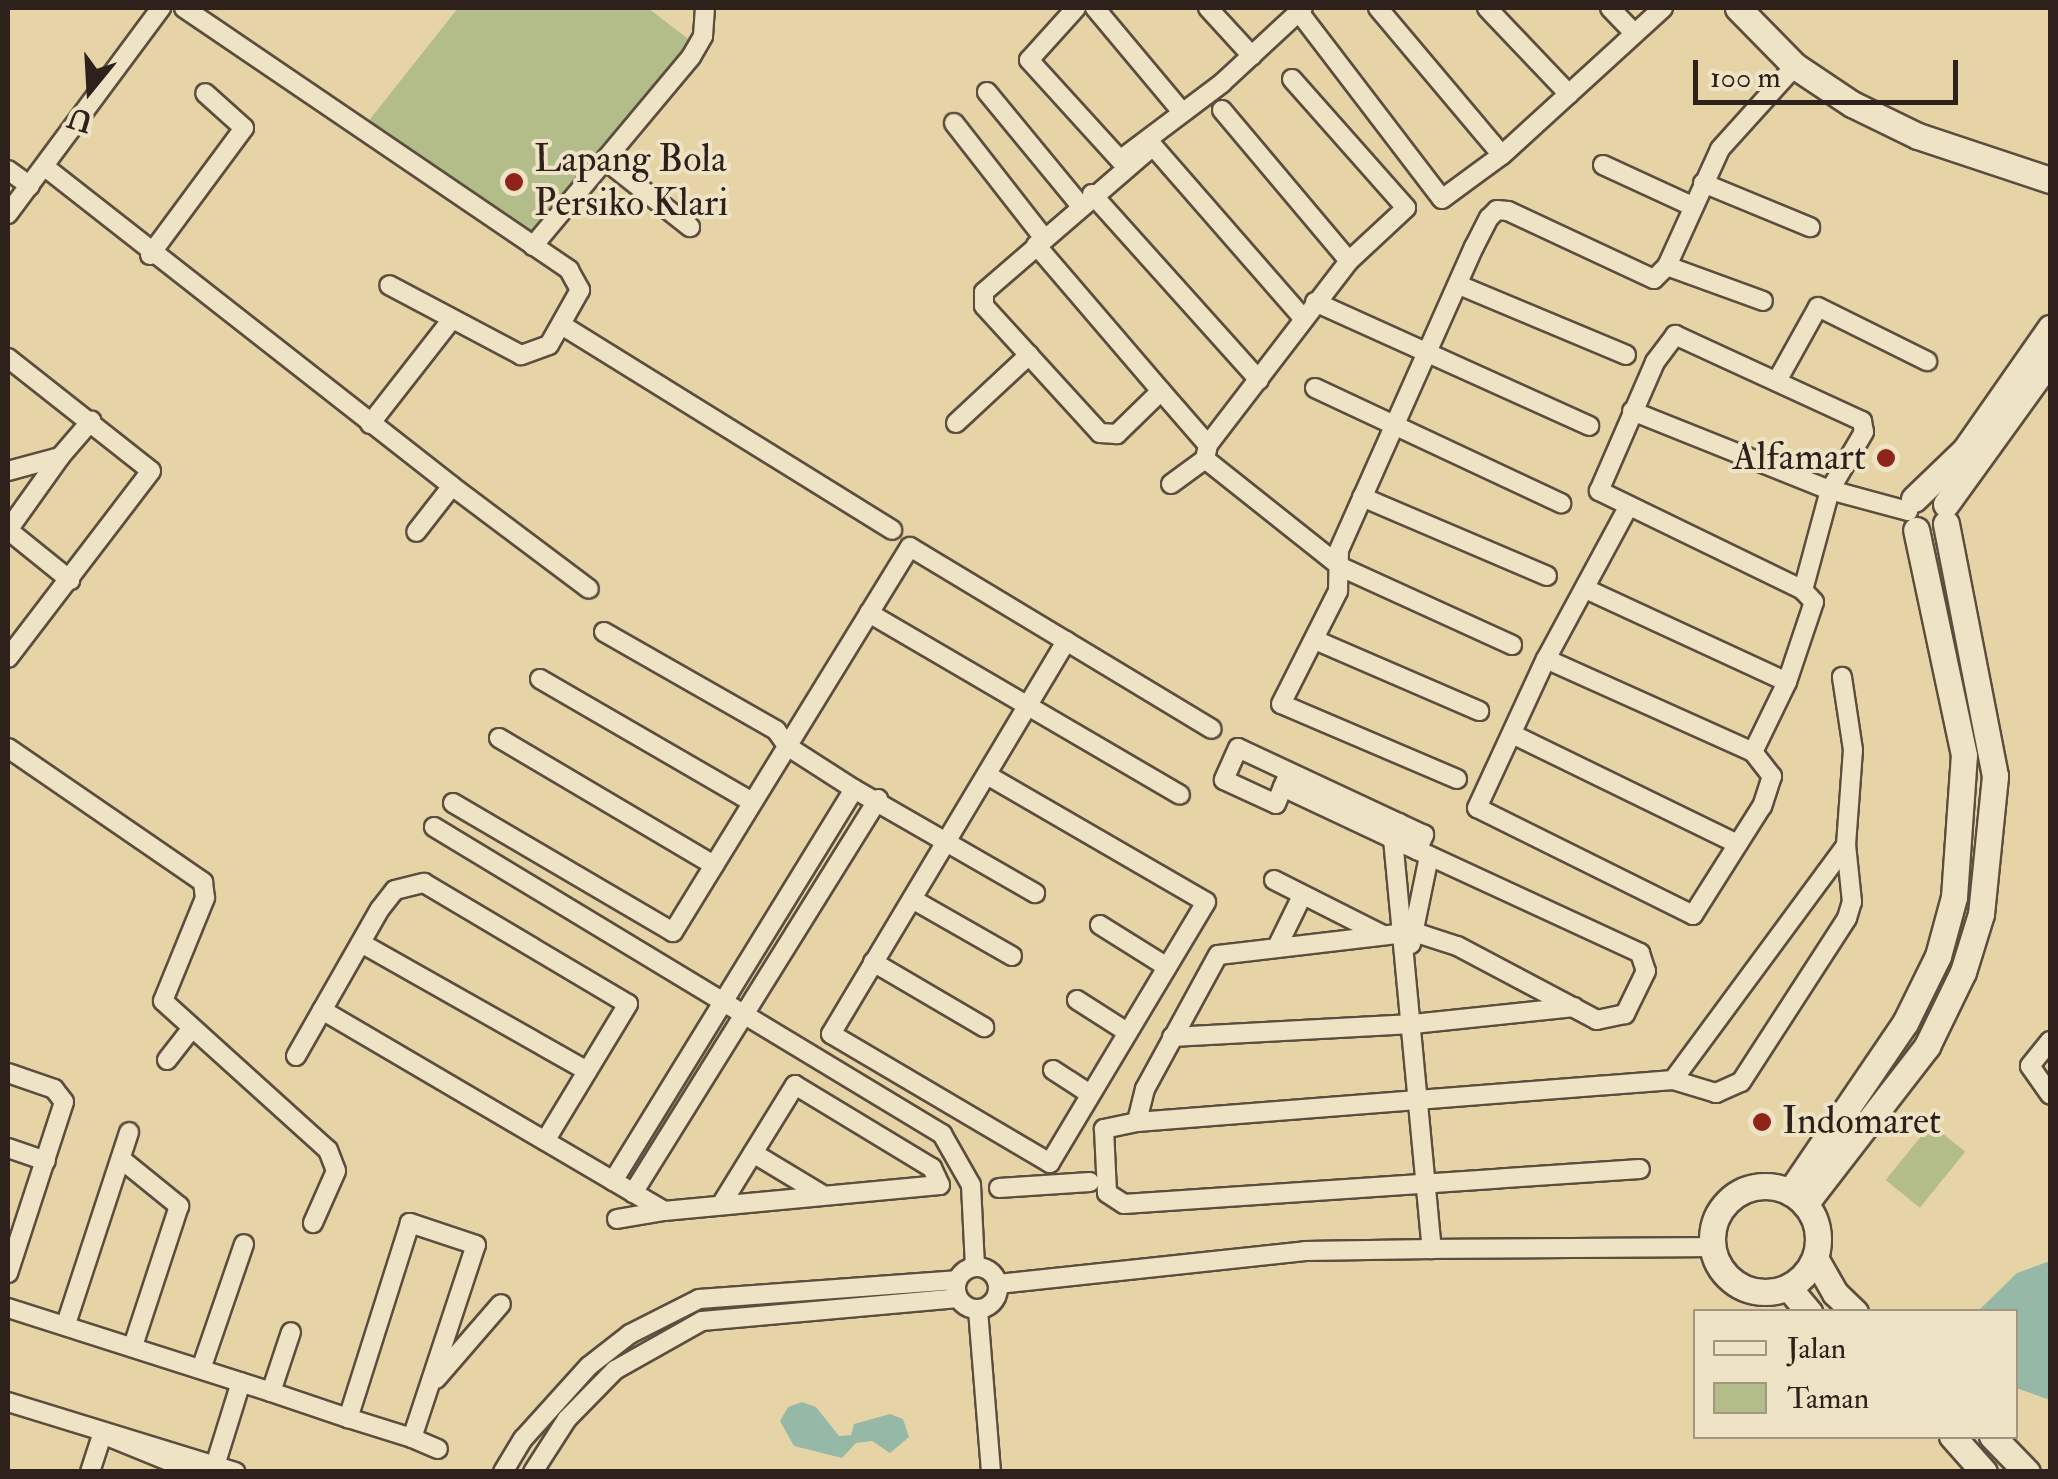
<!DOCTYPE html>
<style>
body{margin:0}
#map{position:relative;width:2058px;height:1479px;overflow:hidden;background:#e6d4a7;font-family:"IM FELL Double Pica",serif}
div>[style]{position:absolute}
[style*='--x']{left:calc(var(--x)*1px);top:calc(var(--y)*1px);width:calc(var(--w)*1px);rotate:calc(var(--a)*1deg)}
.green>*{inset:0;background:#b3bd89;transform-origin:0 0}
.water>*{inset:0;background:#96b8a6}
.roads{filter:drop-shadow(2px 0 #5c4e3f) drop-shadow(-2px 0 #5c4e3f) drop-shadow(0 2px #5c4e3f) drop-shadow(0 -2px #5c4e3f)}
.street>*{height:18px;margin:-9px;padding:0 9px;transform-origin:9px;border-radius:9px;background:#efe3c6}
.street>.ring{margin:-9px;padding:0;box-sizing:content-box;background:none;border:18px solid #efe3c6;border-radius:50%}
.secondary>*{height:25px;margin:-12.5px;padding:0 12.5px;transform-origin:12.5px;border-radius:12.5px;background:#efe3c6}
.secondary>.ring{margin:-12.5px;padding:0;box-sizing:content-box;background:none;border:25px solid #efe3c6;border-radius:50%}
.dots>*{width:28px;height:28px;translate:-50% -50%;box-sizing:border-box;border:5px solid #efe3c6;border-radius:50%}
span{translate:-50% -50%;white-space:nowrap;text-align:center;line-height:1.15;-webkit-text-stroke:8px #efe3c6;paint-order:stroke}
.poi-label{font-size:38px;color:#2e211c}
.left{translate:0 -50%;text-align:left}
.right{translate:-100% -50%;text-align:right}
.frame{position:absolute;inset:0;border:10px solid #2e211c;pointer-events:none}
.legend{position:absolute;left:1693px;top:1309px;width:325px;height:130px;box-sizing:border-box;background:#efe3c6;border:2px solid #a29582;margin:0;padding:12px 18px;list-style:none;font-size:30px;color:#2e211c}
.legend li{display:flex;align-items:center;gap:20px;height:50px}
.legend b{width:50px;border:2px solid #a29582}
.north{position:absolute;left:40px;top:40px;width:100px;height:100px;-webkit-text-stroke:8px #efe3c6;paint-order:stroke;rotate:198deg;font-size:28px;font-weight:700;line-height:40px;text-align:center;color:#2e211c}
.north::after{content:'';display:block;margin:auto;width:35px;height:45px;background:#2e211c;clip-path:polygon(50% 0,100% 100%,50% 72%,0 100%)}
.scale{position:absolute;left:1693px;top:60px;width:265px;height:45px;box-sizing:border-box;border:5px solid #2e211c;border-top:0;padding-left:12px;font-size:30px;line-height:35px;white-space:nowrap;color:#2e211c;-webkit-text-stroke:8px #efe3c6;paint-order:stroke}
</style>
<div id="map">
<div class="green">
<i style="clip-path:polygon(458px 8px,648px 8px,692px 42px,531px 241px,367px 123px)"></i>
<i style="left:1931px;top:1124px;width:44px;height:72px;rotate:39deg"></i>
</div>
<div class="water">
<i style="clip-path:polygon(2050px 1261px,2050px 1400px,2016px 1388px,2016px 1312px,1978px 1311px,2017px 1273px)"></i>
<i style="clip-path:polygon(802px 1402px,816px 1407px,839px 1436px,851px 1435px,854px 1424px,890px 1414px,903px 1419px,909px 1437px,890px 1453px,872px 1441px,856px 1443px,842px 1458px,794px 1446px,780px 1421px,788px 1407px)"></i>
</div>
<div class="roads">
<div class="street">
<i style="--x:184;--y:8;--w:466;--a:34.2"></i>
<i style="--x:569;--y:270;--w:23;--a:61"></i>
<i style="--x:580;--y:290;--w:63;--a:119.4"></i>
<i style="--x:549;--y:345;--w:30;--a:160"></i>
<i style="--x:521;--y:355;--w:149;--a:-152.1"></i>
<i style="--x:1076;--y:8;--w:70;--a:132.1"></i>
<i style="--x:1029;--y:60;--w:135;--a:47.7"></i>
<i style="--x:1120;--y:160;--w:128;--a:-37"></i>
<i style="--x:1222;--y:83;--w:110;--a:-42.8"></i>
<i style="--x:1095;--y:8;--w:136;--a:50.1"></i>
<i style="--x:1208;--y:8;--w:65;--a:47.5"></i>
<i style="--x:1378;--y:8;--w:192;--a:49.9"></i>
<i style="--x:1487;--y:8;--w:119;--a:46.4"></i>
<i style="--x:1610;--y:8;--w:35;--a:46"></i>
<i style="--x:1299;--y:12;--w:235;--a:52.6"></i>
<i style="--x:1442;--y:199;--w:74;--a:-36.3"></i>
<i style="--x:1502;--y:155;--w:218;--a:-42.4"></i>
<i style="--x:1292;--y:79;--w:172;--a:48.5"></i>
<i style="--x:1406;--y:208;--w:78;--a:137.1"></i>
<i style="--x:987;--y:92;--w:146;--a:50.5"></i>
<i style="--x:1222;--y:110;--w:197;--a:49.9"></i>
<i style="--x:1349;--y:261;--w:232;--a:127.5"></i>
<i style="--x:1208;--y:445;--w:14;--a:102"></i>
<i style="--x:1205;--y:459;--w:174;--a:38.5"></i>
<i style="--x:1341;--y:567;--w:188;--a:24.5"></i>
<i style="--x:954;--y:123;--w:146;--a:52"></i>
<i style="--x:606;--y:161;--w:107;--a:38.2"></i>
<i style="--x:1603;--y:165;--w:98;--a:24.7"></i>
<i style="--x:45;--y:167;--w:517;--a:38.09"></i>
<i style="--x:452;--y:486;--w:58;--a:128"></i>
<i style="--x:8;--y:170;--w:27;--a:36"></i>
<i style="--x:1703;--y:183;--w:116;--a:22.4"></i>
<i style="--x:1092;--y:194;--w:250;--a:48.1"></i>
<i style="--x:8;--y:214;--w:257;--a:-53.4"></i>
<i style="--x:1036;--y:245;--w:192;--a:49.4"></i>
<i style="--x:533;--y:246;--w:246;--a:-50.1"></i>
<i style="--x:691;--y:57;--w:24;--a:-60"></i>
<i style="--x:703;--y:36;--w:28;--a:-86"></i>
<i style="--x:150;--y:255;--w:158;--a:-53.5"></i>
<i style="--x:244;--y:128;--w:52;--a:-138.1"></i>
<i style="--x:1667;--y:266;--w:102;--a:20"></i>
<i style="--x:1459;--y:285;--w:181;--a:22.7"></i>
<i style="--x:1315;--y:302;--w:301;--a:24.3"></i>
<i style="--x:565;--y:327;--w:385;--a:31.8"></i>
<i style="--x:8;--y:358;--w:182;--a:38.3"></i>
<i style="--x:151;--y:471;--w:235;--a:127.4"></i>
<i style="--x:1778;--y:379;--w:82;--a:-60.9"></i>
<i style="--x:1818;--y:307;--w:122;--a:26.4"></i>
<i style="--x:1315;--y:388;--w:272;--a:25.1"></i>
<i style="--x:1632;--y:411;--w:213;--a:21.8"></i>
<i style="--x:1830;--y:490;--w:81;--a:15.1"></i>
<i style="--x:956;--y:423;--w:100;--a:-43"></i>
<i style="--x:370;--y:424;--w:133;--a:-52"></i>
<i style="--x:1208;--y:445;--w:72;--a:-131"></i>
<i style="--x:1161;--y:391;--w:62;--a:135.7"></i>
<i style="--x:1117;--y:434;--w:17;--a:-177"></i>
<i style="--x:1100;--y:433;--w:172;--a:-132.4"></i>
<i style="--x:984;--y:306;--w:14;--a:-90"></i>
<i style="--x:984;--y:292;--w:223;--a:-40.8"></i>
<i style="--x:1153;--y:146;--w:228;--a:48.9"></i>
<i style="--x:8;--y:471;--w:54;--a:-15.1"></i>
<i style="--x:60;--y:457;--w:48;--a:-49.3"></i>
<i style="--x:1171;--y:484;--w:42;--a:-36.3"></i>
<i style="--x:452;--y:486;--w:171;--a:36.9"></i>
<i style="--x:1362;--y:497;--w:201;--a:23.1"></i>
<i style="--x:8;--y:530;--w:90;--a:-54.5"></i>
<i style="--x:8;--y:530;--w:80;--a:38.9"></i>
<i style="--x:1588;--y:590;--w:219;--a:24.8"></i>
<i style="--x:869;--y:613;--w:360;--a:30.3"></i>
<i style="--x:604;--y:632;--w:198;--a:29.7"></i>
<i style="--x:776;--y:730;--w:19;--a:55"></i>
<i style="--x:787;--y:746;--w:80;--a:32.7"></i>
<i style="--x:854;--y:789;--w:209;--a:29.9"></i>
<i style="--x:1315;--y:640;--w:179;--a:23.4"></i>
<i style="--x:1546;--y:659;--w:227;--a:24.2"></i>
<i style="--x:1753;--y:752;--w:31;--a:52"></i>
<i style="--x:1772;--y:776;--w:32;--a:108"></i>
<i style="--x:1762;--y:806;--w:129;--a:122.3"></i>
<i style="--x:1693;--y:915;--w:241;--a:-153.6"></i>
<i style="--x:1477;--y:808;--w:164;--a:-65.2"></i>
<i style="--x:1546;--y:659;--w:170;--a:-61.6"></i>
<i style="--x:540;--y:679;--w:245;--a:30.1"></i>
<i style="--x:1512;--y:734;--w:251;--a:26"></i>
<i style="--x:499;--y:738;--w:250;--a:30.6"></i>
<i style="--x:8;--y:748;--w:237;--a:34.5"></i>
<i style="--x:203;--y:882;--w:16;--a:83"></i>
<i style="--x:205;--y:898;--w:111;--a:112.2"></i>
<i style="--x:163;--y:1001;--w:222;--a:42.1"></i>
<i style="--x:328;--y:1150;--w:22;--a:69"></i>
<i style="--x:336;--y:1171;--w:57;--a:113.9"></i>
<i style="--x:1753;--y:752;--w:78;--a:-64.1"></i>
<i style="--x:1787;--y:682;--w:84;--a:-71.4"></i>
<i style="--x:1814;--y:602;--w:16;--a:-133"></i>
<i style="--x:1803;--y:590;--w:227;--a:-154.1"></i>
<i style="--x:1599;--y:491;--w:141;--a:-66.5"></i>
<i style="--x:1655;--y:362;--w:34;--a:-53"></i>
<i style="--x:1675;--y:335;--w:206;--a:24.7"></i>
<i style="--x:1862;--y:421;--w:11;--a:80"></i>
<i style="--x:1864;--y:432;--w:67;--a:120.4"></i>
<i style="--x:1830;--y:490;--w:104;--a:105.1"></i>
<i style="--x:987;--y:775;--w:253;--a:30.1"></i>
<i style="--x:1206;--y:902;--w:304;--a:120.9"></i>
<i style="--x:1050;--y:1163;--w:254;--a:-149.5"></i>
<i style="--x:831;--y:1034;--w:458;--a:-59.1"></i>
<i style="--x:1066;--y:641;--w:170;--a:31.1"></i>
<i style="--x:1457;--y:779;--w:191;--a:-156.9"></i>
<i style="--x:1281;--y:704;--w:127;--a:-63.2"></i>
<i style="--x:1338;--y:591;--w:41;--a:-88.6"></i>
<i style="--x:1339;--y:550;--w:332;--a:-66"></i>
<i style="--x:1474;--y:247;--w:33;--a:-63"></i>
<i style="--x:1489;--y:218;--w:11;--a:-45"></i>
<i style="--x:1497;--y:210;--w:11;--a:5"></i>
<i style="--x:1508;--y:211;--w:161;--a:25"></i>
<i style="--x:1654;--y:279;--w:18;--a:-45"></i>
<i style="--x:1667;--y:266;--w:128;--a:-65.6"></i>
<i style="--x:1720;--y:149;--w:112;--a:-47.9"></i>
<i style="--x:1283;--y:787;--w:148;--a:25.2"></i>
<i style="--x:1417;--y:850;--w:17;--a:-65"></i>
<i style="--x:1424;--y:835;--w:205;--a:-154.9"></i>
<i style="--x:1238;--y:748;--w:35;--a:114"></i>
<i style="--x:1224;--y:780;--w:57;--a:24.8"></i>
<i style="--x:1276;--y:804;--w:18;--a:-68"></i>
<i style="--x:1283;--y:787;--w:15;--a:-67"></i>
<i style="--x:453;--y:803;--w:255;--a:30.4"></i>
<i style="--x:673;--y:932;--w:452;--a:-58.4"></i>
<i style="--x:910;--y:547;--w:182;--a:31.1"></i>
<i style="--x:1399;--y:823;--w:17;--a:111"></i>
<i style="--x:1393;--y:839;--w:412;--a:84.6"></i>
<i style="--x:1432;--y:1249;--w:279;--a:-0.4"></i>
<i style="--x:434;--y:827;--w:594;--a:31.15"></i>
<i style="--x:942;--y:1134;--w:59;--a:60.4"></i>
<i style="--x:971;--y:1185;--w:82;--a:87.2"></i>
<i style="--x:1417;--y:850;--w:246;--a:24.8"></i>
<i style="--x:1640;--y:953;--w:19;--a:72"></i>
<i style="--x:1646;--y:971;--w:48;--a:116"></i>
<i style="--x:1625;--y:1014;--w:29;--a:168"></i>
<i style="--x:1597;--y:1020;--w:158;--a:-152.1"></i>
<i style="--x:1457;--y:946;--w:45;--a:-162"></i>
<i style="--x:1414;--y:932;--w:197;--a:173.3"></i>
<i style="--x:1218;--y:955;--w:153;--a:118.6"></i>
<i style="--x:1145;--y:1089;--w:34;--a:104"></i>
<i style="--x:1137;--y:1122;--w:538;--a:-4.48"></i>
<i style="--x:1673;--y:1080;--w:292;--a:-53.6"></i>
<i style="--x:1846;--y:845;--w:95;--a:-85.8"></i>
<i style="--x:1853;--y:750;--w:74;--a:-98.6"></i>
<i style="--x:1274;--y:880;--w:120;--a:26.8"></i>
<i style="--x:912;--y:899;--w:115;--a:29.7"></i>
<i style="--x:1100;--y:925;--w:79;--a:32.1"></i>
<i style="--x:361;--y:943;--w:260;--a:29.5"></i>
<i style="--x:1279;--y:943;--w:52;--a:-63.9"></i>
<i style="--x:1411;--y:944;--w:90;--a:-78.4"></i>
<i style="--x:873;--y:962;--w:129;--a:30.4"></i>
<i style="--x:1077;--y:1000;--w:59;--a:32.6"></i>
<i style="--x:322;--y:1010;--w:397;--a:30.4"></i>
<i style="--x:664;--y:1211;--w:277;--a:-5.4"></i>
<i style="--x:940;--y:1185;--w:19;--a:-115"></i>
<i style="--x:932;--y:1168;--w:160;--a:-148.8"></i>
<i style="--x:795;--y:1085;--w:141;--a:121.7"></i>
<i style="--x:1172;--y:1037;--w:241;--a:-3.1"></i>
<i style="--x:1413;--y:1024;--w:162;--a:-6"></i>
<i style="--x:2050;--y:1041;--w:32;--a:129"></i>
<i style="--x:2030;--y:1066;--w:35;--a:55"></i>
<i style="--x:296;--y:1056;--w:169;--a:-60.3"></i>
<i style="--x:380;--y:909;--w:24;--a:-52"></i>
<i style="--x:395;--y:890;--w:30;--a:-14"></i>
<i style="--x:424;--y:883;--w:237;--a:30.7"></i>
<i style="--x:628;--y:1004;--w:160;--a:121.2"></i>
<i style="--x:167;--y:1060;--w:39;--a:-52"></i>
<i style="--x:1053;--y:1070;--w:44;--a:33"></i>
<i style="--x:8;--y:1073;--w:49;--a:19.2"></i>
<i style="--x:54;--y:1089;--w:16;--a:52"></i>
<i style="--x:64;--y:1102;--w:180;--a:108.1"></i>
<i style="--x:1673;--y:1080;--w:45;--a:16.8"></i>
<i style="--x:1716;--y:1093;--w:27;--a:-24"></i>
<i style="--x:1741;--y:1082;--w:195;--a:-57.1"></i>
<i style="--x:1847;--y:918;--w:17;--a:-73"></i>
<i style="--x:1852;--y:902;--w:57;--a:-96"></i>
<i style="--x:1137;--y:1122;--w:34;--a:168"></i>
<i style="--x:1104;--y:1129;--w:64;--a:87.3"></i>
<i style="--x:1107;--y:1193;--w:20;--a:33"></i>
<i style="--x:1124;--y:1204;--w:517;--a:-3.88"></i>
<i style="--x:8;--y:1148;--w:40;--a:18.9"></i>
<i style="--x:753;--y:1153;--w:79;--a:31.1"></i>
<i style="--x:121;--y:1159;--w:75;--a:39"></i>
<i style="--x:179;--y:1206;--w:147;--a:108.2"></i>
<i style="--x:613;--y:1181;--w:460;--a:-58.4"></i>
<i style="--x:999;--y:1188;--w:91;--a:-3.8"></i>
<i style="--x:633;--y:1193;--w:464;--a:-58.1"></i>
<i style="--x:617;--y:1219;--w:48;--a:-9.7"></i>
<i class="ring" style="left:956px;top:1267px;width:24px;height:24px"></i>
<i style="--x:998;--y:1284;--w:309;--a:-6.1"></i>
<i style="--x:1305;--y:1251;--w:127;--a:-0.9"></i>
<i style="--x:8;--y:1308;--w:276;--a:17.7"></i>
<i style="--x:271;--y:1392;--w:63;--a:-71.6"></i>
<i style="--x:978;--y:1310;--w:163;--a:85.4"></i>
<i style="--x:66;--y:1324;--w:202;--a:-71.8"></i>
<i style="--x:201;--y:1369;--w:132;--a:-71"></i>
<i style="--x:436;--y:1379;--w:99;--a:-49.1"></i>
<i style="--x:271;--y:1392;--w:81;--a:18.7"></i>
<i style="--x:348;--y:1418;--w:67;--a:17.4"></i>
<i style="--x:412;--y:1438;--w:203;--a:-71.7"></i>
<i style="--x:476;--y:1245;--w:70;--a:-161.6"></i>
<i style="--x:410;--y:1223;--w:205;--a:107.6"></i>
<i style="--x:8;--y:1402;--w:238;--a:17.1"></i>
<i style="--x:412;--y:1438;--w:28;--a:23"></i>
<i style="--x:90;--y:1472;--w:40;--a:-72"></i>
<i style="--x:102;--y:1434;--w:100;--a:22.2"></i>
<i style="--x:213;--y:1472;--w:94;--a:-72.7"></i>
<i style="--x:503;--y:1472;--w:39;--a:-59"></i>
<i style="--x:523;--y:1439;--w:98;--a:-47.9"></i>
<i style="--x:589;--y:1366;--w:52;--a:-38"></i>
<i style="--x:630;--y:1334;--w:77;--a:-26.9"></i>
<i style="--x:699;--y:1299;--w:258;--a:-4.2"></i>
<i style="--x:533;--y:1472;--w:63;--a:-57.3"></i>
<i style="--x:567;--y:1419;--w:69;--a:-45.6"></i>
<i style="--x:615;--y:1370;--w:100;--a:-29.4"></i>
<i style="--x:702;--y:1321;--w:257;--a:-5.1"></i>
</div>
<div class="secondary">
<i style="--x:1738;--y:8;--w:81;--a:45.5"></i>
<i style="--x:1795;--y:66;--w:69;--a:33.7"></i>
<i style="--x:1852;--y:104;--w:73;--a:25.9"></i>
<i style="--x:1918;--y:136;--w:139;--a:18.4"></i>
<i style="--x:1914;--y:499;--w:71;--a:-43.9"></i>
<i style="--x:1965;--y:450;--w:149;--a:-55.1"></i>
<i style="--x:1946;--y:504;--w:178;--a:-54.2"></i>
<i class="ring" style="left:1712px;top:1186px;width:81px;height:81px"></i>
<i style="--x:1790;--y:1192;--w:204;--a:-55.8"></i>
<i style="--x:1905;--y:1023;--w:75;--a:-63.8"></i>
<i style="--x:1938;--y:956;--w:61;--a:-74.8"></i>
<i style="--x:1954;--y:897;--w:142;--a:-86"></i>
<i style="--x:1964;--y:755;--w:230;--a:-102"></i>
<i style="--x:1805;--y:1204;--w:200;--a:-52.3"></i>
<i style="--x:1927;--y:1046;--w:82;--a:-64.1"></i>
<i style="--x:1963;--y:972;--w:61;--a:-72.8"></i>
<i style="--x:1981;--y:914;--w:139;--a:-84.2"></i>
<i style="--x:1995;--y:776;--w:257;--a:-101"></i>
<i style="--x:1815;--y:1258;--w:40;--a:60.3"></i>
<i style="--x:1835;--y:1293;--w:28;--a:44"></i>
<i style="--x:1788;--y:1287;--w:33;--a:50"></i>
<i style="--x:1952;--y:1436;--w:48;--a:48.4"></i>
<i style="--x:1992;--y:1436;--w:50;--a:45.8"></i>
</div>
</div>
<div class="dots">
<i style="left:514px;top:182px;background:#8f2418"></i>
<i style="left:1886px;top:458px;background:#8f2418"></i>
<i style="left:1762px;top:1122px;background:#8f2418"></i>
</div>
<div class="poi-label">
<span class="left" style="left:534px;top:182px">Lapang Bola<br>Persiko Klari</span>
<span class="right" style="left:1866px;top:458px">Alfamart</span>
<span class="left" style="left:1782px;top:1122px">Indomaret</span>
</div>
<div class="frame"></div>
<ul class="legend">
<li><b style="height:12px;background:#efe3c6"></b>Jalan</li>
<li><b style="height:28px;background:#b3bd89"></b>Taman</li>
</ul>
<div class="north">U</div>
<div class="scale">100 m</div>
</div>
